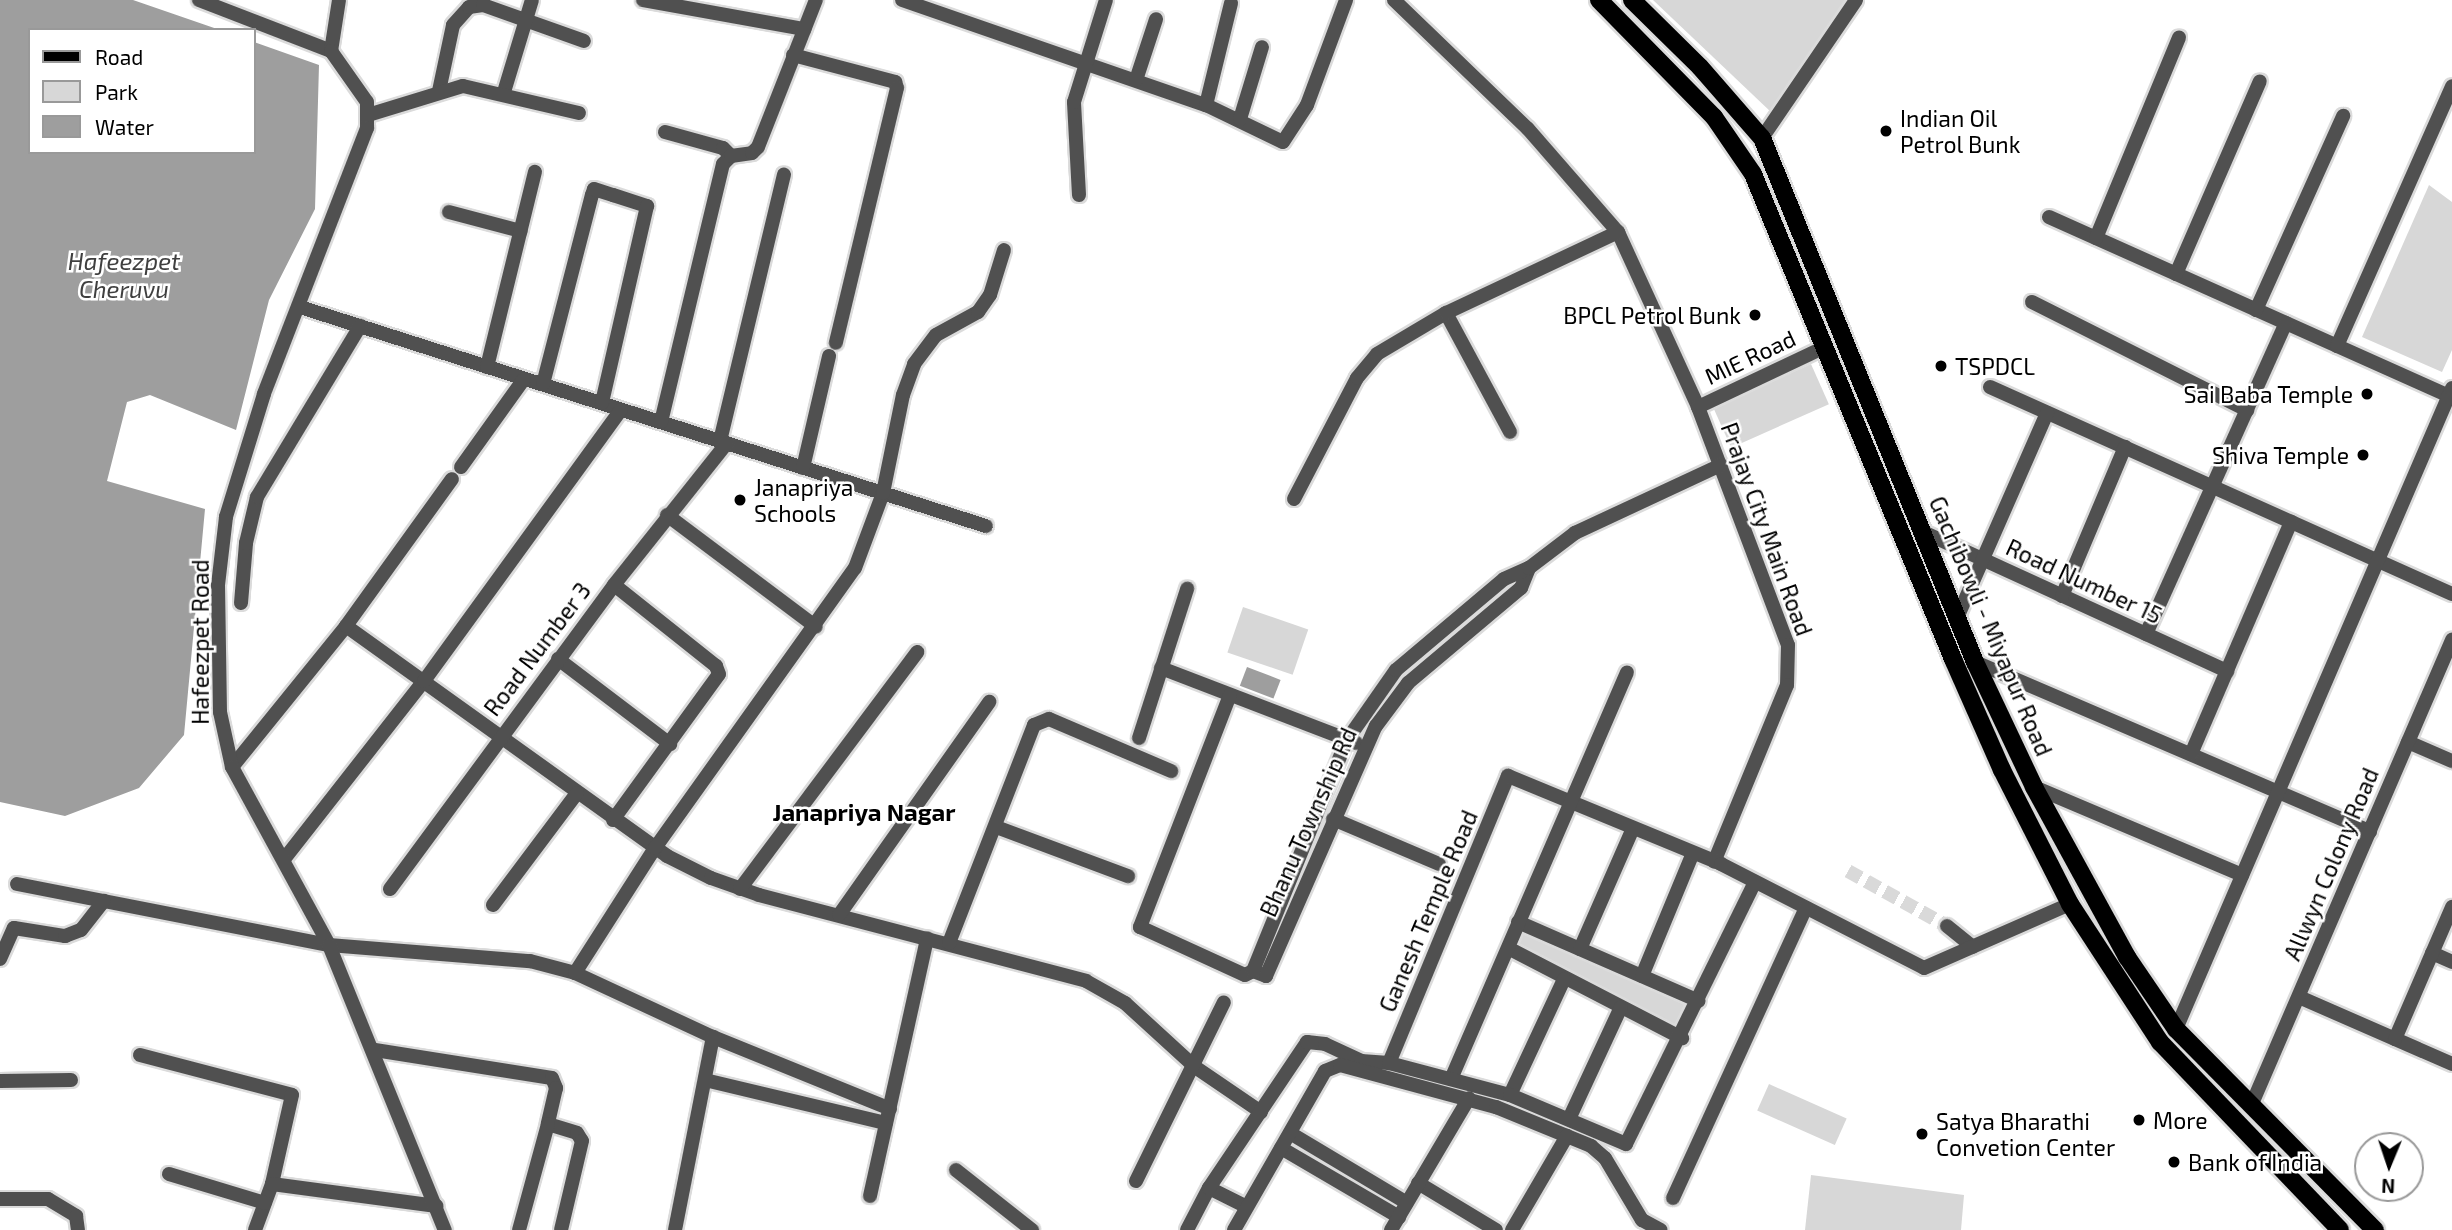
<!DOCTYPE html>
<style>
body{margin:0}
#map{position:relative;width:2452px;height:1230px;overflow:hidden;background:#fff;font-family:"Exo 2",sans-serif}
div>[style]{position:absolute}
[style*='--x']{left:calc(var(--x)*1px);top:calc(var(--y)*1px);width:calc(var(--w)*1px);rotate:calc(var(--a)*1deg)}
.green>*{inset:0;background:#d7d7d7;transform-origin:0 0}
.water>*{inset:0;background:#9e9e9e;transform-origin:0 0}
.minor-tunnel>*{height:14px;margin-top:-7px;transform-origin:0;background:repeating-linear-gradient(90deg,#d9d9d9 0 14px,transparent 0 21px)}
.roads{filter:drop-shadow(2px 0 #dbdbdb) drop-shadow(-2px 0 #dbdbdb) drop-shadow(0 2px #dbdbdb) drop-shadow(0 -2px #dbdbdb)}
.minor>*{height:14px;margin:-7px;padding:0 7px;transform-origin:7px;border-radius:7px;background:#505050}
.tertiary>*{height:14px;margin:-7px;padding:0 7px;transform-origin:7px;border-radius:7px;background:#505050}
.primary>*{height:18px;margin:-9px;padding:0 9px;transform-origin:9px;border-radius:9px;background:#000}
.dots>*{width:19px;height:19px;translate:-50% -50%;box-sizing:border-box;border:4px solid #fff;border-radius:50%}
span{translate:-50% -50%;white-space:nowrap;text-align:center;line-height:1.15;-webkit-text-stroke:5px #fff;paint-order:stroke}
.poi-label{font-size:23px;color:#000}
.left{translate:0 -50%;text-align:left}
.right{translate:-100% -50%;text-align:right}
.street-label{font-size:23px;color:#000}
.water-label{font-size:24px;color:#3f3f3f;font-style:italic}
.neighbourhood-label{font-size:24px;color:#000;font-weight:700}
.legend{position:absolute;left:28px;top:28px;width:228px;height:126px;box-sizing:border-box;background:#fff;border:2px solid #999;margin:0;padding:9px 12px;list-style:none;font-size:21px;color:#000}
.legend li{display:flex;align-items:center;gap:14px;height:35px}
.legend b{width:35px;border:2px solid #999}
.north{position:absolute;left:2354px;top:1132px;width:70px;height:70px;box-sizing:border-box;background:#fff;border:2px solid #999;border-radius:50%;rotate:182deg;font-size:19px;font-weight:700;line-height:28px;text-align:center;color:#000}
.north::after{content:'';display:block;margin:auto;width:24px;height:32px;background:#000;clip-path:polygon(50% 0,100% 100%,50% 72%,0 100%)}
</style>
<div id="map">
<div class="green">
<i style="clip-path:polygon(1653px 0,1845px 0,1772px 113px)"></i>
<i style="clip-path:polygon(2429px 185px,2452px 202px,2452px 350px,2442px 372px,2362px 337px)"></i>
<i style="left:1811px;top:364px;width:44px;height:107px;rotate:66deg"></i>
<i style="left:1243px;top:607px;width:69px;height:48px;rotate:19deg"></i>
<i style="clip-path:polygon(1518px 922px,1699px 1001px,1682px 1038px,1510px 949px)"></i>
<i style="left:1769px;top:1084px;width:85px;height:29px;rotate:24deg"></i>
<i style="clip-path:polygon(1811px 1175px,1964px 1195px,1961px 1230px,1805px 1230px)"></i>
</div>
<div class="water">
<i style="clip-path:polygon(0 0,133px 0,220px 30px,30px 30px,30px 152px,254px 152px,254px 42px,319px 65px,315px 209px,269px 300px,236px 430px,150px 395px,127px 402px,107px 481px,205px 509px,184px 735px,139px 788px,65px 816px,0 802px)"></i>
<i style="left:1247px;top:667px;width:36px;height:20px;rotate:21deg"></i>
</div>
<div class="minor-tunnel">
<i style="--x:1848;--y:871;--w:113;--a:29.1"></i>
</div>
<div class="roads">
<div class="minor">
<i style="--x:199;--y:0;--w:142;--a:21.1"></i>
<i style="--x:643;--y:0;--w:164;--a:10.2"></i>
<i style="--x:902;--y:0;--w:322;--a:19.1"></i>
<i style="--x:1206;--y:105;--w:85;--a:25.7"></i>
<i style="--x:1283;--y:142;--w:44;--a:-57"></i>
<i style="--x:1307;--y:105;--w:112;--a:-69.6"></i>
<i style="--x:1394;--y:0;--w:186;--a:43.9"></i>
<i style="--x:1528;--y:129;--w:137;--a:48.9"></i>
<i style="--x:1618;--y:232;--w:192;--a:65.4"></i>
<i style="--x:1698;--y:407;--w:254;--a:69.3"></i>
<i style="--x:1788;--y:645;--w:40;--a:91.4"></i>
<i style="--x:1787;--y:685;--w:191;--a:112.4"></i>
<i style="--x:793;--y:55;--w:106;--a:14.8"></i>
<i style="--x:895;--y:82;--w:6;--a:72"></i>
<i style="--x:897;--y:88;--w:262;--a:103.5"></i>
<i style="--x:1136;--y:80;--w:64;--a:-71.8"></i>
<i style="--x:439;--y:91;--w:67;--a:-78"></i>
<i style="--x:453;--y:25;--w:24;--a:-48"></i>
<i style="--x:469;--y:7;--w:14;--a:-8"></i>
<i style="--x:483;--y:5;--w:107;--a:19.6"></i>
<i style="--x:504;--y:92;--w:96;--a:-73.1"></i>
<i style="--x:1206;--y:105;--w:105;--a:-76.2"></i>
<i style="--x:368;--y:115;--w:99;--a:-17"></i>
<i style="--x:463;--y:86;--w:119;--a:13.1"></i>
<i style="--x:1240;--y:119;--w:75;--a:-73"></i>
<i style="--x:665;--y:132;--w:60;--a:15.4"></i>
<i style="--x:723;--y:148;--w:11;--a:45"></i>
<i style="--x:1762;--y:138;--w:167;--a:-55.7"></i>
<i style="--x:1079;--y:195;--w:93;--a:-93.1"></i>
<i style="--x:1074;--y:102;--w:107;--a:-72.6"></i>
<i style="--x:449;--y:212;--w:74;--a:14.8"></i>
<i style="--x:2049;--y:217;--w:438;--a:24.1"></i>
<i style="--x:2096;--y:238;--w:217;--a:-67.5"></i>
<i style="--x:2176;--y:274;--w:210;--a:-66.5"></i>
<i style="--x:2032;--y:302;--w:241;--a:26.7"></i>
<i style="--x:300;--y:307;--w:720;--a:17.71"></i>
<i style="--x:2256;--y:310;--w:213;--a:-65.8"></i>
<i style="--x:1446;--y:313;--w:135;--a:61.7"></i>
<i style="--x:2337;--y:346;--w:284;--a:-66.1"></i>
<i style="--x:487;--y:367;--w:201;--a:-76.2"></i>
<i style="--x:543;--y:384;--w:195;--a:-75.5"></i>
<i style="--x:592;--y:195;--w:6;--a:-72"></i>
<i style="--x:594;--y:189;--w:20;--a:18"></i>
<i style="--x:613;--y:195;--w:36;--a:18"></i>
<i style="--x:647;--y:206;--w:202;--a:102.9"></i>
<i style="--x:1990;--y:387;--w:506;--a:24.13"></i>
<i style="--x:1698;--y:407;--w:138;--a:-25.3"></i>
<i style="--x:661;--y:422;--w:265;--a:-76.5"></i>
<i style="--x:723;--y:164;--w:11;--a:-45"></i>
<i style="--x:731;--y:156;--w:21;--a:-8"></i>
<i style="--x:752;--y:153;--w:8;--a:-45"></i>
<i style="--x:758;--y:147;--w:158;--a:-68.5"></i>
<i style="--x:720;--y:441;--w:274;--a:-76.5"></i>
<i style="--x:461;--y:467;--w:108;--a:-54.4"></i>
<i style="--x:803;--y:468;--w:115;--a:-76.9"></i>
<i style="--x:1294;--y:499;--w:136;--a:-62.5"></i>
<i style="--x:1357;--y:378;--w:31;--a:-50"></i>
<i style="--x:1377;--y:354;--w:80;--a:-30.7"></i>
<i style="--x:1446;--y:313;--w:190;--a:-25.2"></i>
<i style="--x:667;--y:515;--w:186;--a:36.9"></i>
<i style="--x:1921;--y:531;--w:337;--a:24.6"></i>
<i style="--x:2062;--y:596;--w:162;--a:-67.1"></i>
<i style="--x:241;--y:603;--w:60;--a:-85.2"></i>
<i style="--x:246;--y:543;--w:47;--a:-76.6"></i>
<i style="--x:257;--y:497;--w:200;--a:-58.9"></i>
<i style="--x:1957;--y:618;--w:224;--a:-66.3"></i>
<i style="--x:346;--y:626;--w:395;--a:35.6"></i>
<i style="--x:667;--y:856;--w:49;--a:26.6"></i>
<i style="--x:711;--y:878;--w:51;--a:19.5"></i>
<i style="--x:759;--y:895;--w:338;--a:14.7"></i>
<i style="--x:1086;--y:981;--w:45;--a:29.4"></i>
<i style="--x:1125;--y:1003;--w:95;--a:42.4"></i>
<i style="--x:1195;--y:1067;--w:80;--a:34.3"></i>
<i style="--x:2146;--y:634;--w:341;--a:-65.8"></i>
<i style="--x:558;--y:659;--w:141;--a:37.2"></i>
<i style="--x:1975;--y:662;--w:430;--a:23.2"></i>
<i style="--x:1161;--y:668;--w:209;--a:21"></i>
<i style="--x:1230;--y:695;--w:249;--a:111.2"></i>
<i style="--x:1140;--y:927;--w:115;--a:24.6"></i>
<i style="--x:1245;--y:975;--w:9;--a:-27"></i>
<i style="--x:1253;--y:971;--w:14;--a:21"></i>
<i style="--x:1266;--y:976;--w:273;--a:-66.3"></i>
<i style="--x:1376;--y:726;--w:54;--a:-53.3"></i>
<i style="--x:1408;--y:683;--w:148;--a:-40.1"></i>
<i style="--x:1521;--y:588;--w:22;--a:-68"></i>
<i style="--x:1139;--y:738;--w:157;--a:-72.1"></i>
<i style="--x:2408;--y:742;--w:48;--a:23.4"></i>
<i style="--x:2191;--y:754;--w:253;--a:-66.7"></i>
<i style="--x:232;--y:767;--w:181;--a:-51"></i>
<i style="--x:346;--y:626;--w:181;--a:-54.2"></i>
<i style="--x:2034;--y:787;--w:226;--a:22.9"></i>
<i style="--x:1333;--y:819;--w:115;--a:23"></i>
<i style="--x:613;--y:820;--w:180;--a:-54"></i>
<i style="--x:719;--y:674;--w:9;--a:-111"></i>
<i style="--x:716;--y:666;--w:130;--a:-141.5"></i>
<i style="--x:996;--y:827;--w:141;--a:20.4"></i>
<i style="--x:285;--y:858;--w:225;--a:-51.9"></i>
<i style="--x:424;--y:681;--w:335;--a:-54"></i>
<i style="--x:17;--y:884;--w:318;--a:11.1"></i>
<i style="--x:329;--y:945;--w:202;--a:4.6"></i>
<i style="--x:530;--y:961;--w:47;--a:14.9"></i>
<i style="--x:575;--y:973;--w:152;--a:24.9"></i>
<i style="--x:713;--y:1037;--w:191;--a:22.1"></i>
<i style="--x:390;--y:889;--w:378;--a:-53.6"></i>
<i style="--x:614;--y:585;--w:181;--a:-51.5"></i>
<i style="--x:740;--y:889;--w:296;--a:-53.2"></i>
<i style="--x:493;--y:905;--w:140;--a:-53.1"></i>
<i style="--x:839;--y:915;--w:261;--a:-54.8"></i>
<i style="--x:1518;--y:922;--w:197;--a:23.6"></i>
<i style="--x:1947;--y:926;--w:33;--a:39"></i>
<i style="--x:949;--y:943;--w:234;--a:-68.7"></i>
<i style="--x:1034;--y:725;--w:16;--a:-22"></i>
<i style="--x:1049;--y:719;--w:133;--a:23.1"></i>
<i style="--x:1510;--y:949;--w:194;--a:27.4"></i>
<i style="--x:1580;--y:949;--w:132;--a:-66.3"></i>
<i style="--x:2432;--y:953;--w:22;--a:24"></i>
<i style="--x:0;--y:959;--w:34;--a:-66"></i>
<i style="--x:14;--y:928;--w:52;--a:8.9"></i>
<i style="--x:65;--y:936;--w:17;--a:-21"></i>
<i style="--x:81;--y:930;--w:37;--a:-52"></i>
<i style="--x:1253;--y:971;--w:249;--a:-67.9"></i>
<i style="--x:1347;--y:740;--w:85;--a:-55"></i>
<i style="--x:1396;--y:670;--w:141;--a:-40.1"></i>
<i style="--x:1504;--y:579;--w:27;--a:-24"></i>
<i style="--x:1529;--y:568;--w:58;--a:-37.3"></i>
<i style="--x:1575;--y:533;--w:161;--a:-25"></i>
<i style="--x:575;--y:973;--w:148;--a:-57.4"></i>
<i style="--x:655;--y:848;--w:344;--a:-54.5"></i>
<i style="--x:855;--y:568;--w:80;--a:-69.5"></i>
<i style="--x:883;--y:493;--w:100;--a:-78.5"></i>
<i style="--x:903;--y:395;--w:33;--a:-70"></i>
<i style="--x:914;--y:364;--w:36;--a:-53"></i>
<i style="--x:936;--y:335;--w:48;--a:-28.7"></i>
<i style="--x:978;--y:312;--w:21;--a:-55"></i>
<i style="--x:990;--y:295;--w:47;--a:-72.7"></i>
<i style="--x:1642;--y:976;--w:133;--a:-67.5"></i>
<i style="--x:2299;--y:997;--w:167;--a:23.6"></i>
<i style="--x:2176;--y:1029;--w:698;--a:-66.7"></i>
<i style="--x:2395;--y:1039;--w:144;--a:-66.6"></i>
<i style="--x:375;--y:1050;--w:179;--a:9"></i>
<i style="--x:552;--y:1078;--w:11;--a:68"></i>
<i style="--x:556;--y:1088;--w:37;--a:103"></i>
<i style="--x:548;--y:1124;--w:30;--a:17"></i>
<i style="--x:577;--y:1133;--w:9;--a:58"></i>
<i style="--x:582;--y:1141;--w:91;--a:103.3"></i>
<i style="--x:140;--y:1055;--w:157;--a:14.7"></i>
<i style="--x:292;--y:1095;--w:91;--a:102.7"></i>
<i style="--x:272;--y:1184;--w:49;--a:110.3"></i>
<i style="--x:1389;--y:1063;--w:311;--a:-67.5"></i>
<i style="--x:1508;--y:776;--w:230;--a:22.4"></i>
<i style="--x:1721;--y:864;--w:228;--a:27.1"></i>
<i style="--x:1924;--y:968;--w:159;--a:-23.7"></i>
<i style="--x:1451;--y:1079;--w:443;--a:-66.6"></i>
<i style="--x:705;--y:1080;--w:186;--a:13.4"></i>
<i style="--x:0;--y:1081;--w:71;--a:-0.8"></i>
<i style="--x:1510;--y:1095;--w:128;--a:-65"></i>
<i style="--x:1569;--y:1119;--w:123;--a:-65.1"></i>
<i style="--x:1290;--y:1133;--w:136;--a:30.9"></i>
<i style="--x:1281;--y:1148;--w:137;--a:30.3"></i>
<i style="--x:956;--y:1170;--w:97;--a:38.3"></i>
<i style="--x:169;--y:1174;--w:100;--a:16.8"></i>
<i style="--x:1136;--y:1181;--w:199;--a:-63.8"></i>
<i style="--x:1418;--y:1183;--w:91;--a:31.1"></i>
<i style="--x:272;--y:1184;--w:166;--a:7.6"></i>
<i style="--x:1209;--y:1188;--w:42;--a:26.6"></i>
<i style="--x:870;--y:1196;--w:264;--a:-77.5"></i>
<i style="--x:1673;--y:1198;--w:319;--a:-65.4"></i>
<i style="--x:0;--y:1199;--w:48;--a:0"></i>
<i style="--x:48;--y:1199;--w:33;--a:31"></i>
<i style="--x:76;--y:1216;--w:14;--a:82"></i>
<i style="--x:519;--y:1230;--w:110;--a:-74.7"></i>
<i style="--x:675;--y:1230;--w:197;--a:-78.9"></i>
<i style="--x:1187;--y:1230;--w:47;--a:-62.4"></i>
<i style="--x:1209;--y:1188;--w:176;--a:-56.1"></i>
<i style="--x:1307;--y:1042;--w:18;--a:6"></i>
<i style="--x:1325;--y:1044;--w:40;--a:25"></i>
<i style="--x:1361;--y:1061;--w:28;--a:4"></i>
<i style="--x:1389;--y:1063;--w:125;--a:14.8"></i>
<i style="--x:1510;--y:1095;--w:126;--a:22.9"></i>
<i style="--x:1626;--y:1144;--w:292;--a:-63.8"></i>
<i style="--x:1234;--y:1230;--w:183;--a:-60.2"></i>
<i style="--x:1325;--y:1071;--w:16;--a:-22"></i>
<i style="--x:1340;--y:1065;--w:162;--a:15.1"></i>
<i style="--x:1496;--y:1107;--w:103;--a:22.3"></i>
<i style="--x:1591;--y:1146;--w:18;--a:41"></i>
<i style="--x:1605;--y:1158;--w:72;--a:59.2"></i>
<i style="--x:1642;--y:1220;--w:21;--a:28"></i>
<i style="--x:1391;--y:1230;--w:153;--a:-59.4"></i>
<i style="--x:1512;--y:1230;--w:109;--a:-59.7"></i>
</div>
<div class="tertiary">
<i style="--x:339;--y:0;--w:52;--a:98.9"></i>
<i style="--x:331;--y:51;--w:62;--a:54.8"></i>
<i style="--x:367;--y:102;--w:26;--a:90"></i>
<i style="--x:367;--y:128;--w:285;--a:111.2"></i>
<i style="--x:264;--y:394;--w:129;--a:107.2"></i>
<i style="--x:226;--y:517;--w:68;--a:96.7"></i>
<i style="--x:218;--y:585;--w:127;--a:89.1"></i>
<i style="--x:220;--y:712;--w:56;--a:77.7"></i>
<i style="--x:232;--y:767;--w:203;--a:61.4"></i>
<i style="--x:329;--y:945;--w:308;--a:67.9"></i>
<i style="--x:2251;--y:1106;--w:508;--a:-66.67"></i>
</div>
<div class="primary">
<i style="--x:1599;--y:0;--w:164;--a:45.5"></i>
<i style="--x:1714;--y:117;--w:69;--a:55.6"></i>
<i style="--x:1753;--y:174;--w:525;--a:67.59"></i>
<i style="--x:1953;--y:659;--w:121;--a:66.2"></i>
<i style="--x:2002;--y:770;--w:150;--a:63.1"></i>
<i style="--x:2070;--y:904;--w:165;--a:56.9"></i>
<i style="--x:2160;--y:1042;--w:260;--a:46.2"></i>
<i style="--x:1632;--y:0;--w:95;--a:44.6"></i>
<i style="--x:1700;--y:67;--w:94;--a:48.9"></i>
<i style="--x:1762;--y:138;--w:566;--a:67.88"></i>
<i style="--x:1975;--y:662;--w:138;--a:64.7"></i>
<i style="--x:2034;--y:787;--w:194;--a:61.3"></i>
<i style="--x:2127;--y:957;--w:87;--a:55.8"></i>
<i style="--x:2176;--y:1029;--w:283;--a:45.3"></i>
</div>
</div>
<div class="dots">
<i style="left:1886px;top:131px;background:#000"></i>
<i style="left:1755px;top:315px;background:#000"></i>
<i style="left:1941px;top:366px;background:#000"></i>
<i style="left:2367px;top:394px;background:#000"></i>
<i style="left:2363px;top:455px;background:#000"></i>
<i style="left:740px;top:500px;background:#000"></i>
<i style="left:2139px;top:1120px;background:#000"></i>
<i style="left:1922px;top:1134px;background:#000"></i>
<i style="left:2174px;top:1162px;background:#000"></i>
</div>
<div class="poi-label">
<span class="left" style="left:1900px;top:131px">Indian Oil<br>Petrol Bunk</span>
<span class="right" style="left:1741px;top:315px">BPCL Petrol Bunk</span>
<span class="left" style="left:1955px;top:366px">TSPDCL</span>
<span class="right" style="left:2353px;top:394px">Sai Baba Temple</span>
<span class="right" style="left:2349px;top:455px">Shiva Temple</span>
<span class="left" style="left:754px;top:500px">Janapriya<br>Schools</span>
<span class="left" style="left:2153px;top:1120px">More</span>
<span class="left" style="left:1936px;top:1134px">Satya Bharathi<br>Convetion Center</span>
<span class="left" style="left:2188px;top:1162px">Bank of India</span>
</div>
<div class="street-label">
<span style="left:1750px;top:357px;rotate:-25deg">MIE Road</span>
<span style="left:1767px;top:529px;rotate:70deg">Prajay City Main Road</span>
<span style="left:2084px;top:581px;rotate:25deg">Road Number 15</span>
<span style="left:1991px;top:626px;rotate:67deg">Gachibowli - Miyapur Road</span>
<span style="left:200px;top:642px;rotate:-90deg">Hafeezpet Road</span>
<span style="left:537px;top:649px;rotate:-53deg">Road Number 3</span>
<span style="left:1308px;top:822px;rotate:-66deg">Bhanu Township Rd</span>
<span style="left:2331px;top:864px;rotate:-67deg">Allwyn Colony Road</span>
<span style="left:1428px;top:911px;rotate:-67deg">Ganesh Temple Road</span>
</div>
<div class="water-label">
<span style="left:124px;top:275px">Hafeezpet<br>Cheruvu</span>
</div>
<div class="neighbourhood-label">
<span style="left:864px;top:812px">Janapriya Nagar</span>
</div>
<ul class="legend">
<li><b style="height:9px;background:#000"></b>Road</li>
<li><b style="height:19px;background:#d7d7d7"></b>Park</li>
<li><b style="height:19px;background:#9e9e9e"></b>Water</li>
</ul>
<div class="north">N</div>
</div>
